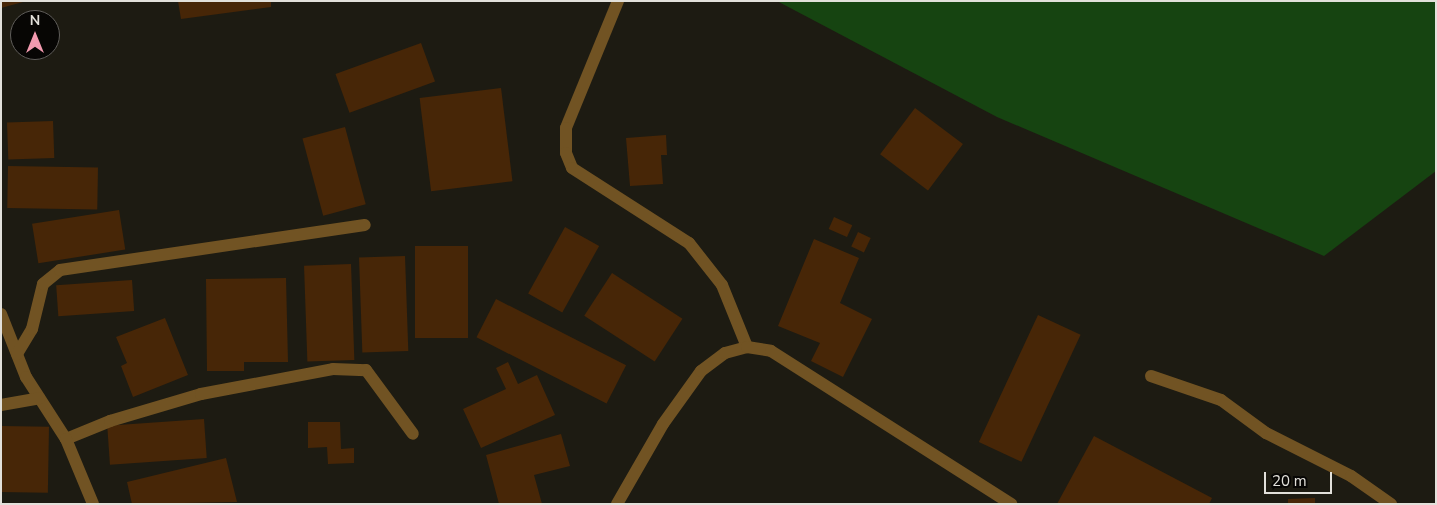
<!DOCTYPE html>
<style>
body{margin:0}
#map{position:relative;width:1437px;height:505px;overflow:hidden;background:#1d1b12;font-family:"Nunito Sans",sans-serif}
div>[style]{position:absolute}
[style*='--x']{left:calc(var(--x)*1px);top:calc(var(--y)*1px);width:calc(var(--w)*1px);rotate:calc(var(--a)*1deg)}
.green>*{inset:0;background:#164411}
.building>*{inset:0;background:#472607;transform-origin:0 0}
.service>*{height:12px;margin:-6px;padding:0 6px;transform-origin:6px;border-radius:6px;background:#715323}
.minor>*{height:12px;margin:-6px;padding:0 6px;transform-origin:6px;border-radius:6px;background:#715323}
span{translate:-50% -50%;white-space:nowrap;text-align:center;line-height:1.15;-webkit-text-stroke:4px #070604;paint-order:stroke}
.frame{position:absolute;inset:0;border:2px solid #e2e0da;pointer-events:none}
.north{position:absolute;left:10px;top:10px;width:50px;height:50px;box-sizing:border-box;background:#070604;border:1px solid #5f5d5a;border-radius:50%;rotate:0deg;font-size:14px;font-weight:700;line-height:20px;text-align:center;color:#e2e0da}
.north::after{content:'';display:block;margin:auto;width:18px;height:22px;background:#f29aaf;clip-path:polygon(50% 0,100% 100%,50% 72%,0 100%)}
.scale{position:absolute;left:1264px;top:472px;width:68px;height:22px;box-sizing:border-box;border:2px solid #e2e0da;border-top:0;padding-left:6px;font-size:15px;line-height:18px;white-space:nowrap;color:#e2e0da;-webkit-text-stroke:4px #070604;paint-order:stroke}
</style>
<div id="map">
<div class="green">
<i style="clip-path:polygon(777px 1px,1436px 1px,1436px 171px,1324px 256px,997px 117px)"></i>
</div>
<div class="building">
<i style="clip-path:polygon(1px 1px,23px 1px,23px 2px,1px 8px)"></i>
<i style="clip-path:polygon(178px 1px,271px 1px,271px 7px,181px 19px)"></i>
<i style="left:421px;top:43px;width:41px;height:91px;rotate:70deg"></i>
<i style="left:501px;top:88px;width:94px;height:82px;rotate:83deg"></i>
<i style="left:915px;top:108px;width:60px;height:58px;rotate:37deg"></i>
<i style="left:53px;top:121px;width:37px;height:46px;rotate:88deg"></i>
<i style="left:345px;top:127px;width:80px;height:44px;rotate:75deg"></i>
<i style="clip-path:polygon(666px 135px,667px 155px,661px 155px,663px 184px,630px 186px,626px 138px)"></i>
<i style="left:8px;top:166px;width:90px;height:42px;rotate:1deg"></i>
<i style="left:119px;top:210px;width:40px;height:88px;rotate:81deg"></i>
<i style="left:834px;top:217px;width:20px;height:13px;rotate:24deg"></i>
<i style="left:565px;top:227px;width:39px;height:76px;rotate:29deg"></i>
<i style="left:858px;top:232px;width:14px;height:16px;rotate:25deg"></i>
<i style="clip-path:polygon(814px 239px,859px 258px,840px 303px,872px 319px,843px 377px,811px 361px,820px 343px,778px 326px)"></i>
<i style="left:415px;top:246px;width:53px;height:92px"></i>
<i style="left:405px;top:256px;width:95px;height:46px;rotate:88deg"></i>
<i style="left:351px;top:264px;width:96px;height:47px;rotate:88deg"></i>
<i style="left:612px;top:273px;width:84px;height:51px;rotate:33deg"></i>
<i style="clip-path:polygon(286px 278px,288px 362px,244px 362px,244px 371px,207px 371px,206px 279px)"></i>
<i style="left:132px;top:280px;width:31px;height:76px;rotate:86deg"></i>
<i style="left:496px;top:299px;width:146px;height:43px;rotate:27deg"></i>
<i style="left:1038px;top:315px;width:47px;height:140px;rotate:25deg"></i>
<i style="clip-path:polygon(165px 318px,188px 375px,133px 397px,121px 366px,127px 363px,116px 337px)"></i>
<i style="clip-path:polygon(508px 362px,518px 384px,537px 375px,555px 415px,481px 448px,463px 409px,506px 389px,496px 368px)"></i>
<i style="left:204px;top:419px;width:39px;height:97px;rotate:86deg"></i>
<i style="clip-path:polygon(308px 422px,340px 422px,341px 449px,354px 448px,354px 463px,328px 464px,327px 447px,308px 448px)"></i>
<i style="left:1px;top:426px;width:48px;height:66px;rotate:1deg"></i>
<i style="clip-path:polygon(561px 434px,570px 466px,534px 475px,542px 504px,499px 504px,486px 455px)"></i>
<i style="clip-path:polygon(1094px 436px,1212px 498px,1209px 504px,1057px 504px)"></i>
<i style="clip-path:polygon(226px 458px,237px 502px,132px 504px,127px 482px)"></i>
<i style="clip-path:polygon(1315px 498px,1315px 504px,1288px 504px,1288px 499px)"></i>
</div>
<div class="service">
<i style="--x:66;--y:439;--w:48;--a:-22.2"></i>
<i style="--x:110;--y:421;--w:95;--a:-16.5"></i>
<i style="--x:201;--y:394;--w:134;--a:-10.7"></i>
<i style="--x:333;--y:369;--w:33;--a:2"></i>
<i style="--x:366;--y:370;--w:79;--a:53.7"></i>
</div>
<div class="minor">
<i style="--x:618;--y:1;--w:137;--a:112.3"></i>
<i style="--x:566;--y:128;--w:25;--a:90"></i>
<i style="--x:566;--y:153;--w:16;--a:68"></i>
<i style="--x:572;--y:168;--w:139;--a:32.7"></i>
<i style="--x:689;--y:243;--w:53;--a:51.8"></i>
<i style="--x:722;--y:285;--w:67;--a:68"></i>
<i style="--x:1;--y:314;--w:68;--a:68.4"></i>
<i style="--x:26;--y:377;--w:74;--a:57.2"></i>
<i style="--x:66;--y:439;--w:70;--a:67.4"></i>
<i style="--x:17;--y:354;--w:29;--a:-59"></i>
<i style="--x:32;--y:329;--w:46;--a:-76.3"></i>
<i style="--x:43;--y:284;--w:22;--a:-39"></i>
<i style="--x:60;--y:270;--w:308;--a:-8.4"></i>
<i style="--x:1151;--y:376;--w:74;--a:18.9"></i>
<i style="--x:1221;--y:400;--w:56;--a:36.3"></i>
<i style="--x:1266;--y:433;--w:95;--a:26.8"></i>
<i style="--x:1351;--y:476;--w:49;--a:35"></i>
<i style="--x:1;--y:405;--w:39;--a:-10"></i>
<i style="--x:617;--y:504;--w:92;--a:-60.1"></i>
<i style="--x:663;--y:424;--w:65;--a:-54.4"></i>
<i style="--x:701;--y:371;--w:30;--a:-37"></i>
<i style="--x:725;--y:353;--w:23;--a:-15"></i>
<i style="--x:747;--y:347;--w:24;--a:9"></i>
<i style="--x:771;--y:351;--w:285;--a:32.5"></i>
</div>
<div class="frame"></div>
<div class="north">N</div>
<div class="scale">20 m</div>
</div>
